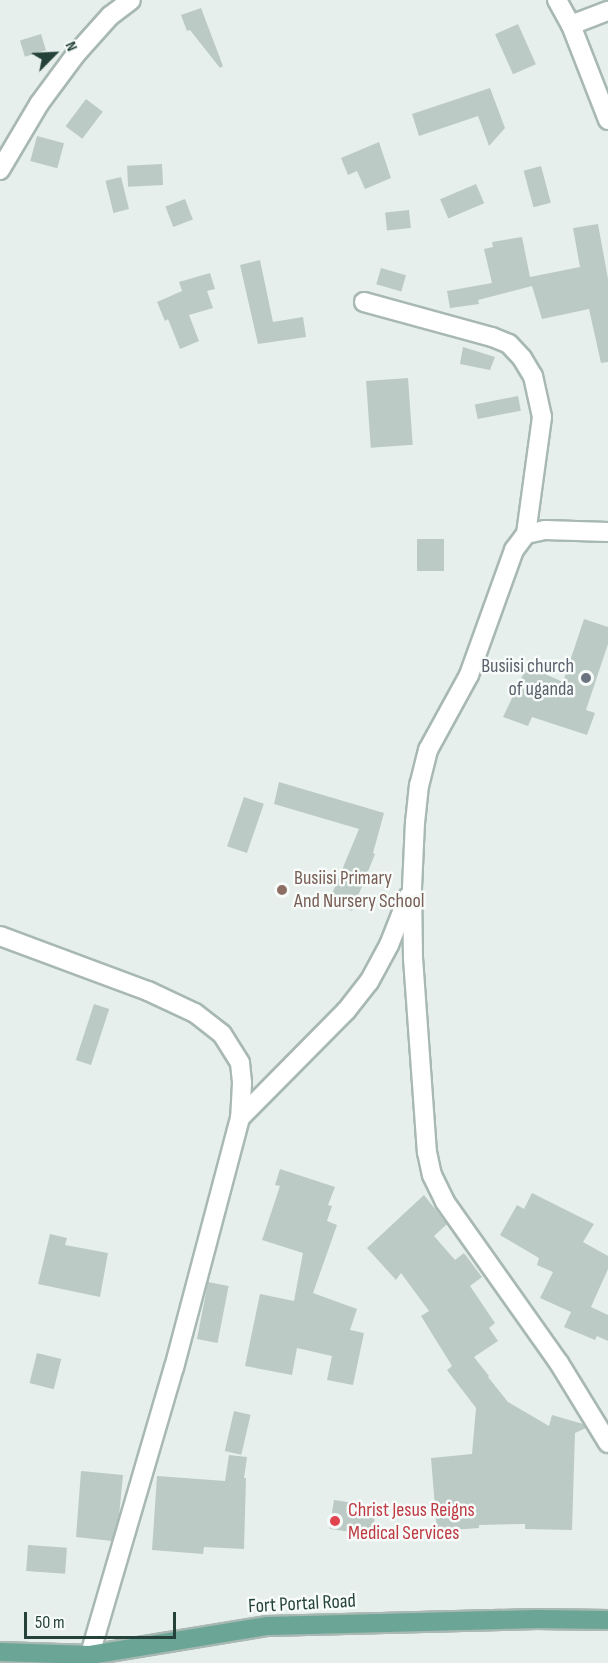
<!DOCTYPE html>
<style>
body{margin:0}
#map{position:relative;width:608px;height:1663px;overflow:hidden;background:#e6efeb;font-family:"Sofia Sans Condensed",sans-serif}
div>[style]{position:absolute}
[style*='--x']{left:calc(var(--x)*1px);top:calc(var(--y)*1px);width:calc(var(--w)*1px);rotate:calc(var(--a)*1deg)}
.building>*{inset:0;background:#bbcac4;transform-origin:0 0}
.roads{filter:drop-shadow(2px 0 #a8b8b2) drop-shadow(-2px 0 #a8b8b2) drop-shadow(0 2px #a8b8b2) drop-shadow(0 -2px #a8b8b2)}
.minor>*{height:18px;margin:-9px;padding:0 9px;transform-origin:9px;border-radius:9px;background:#fff}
.primary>*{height:18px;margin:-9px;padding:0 9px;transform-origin:9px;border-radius:9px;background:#6aa596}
.dots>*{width:16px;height:16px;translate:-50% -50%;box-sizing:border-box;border:3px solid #f7fbf9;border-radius:50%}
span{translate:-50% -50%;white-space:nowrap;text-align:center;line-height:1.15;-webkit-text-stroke:5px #f7fbf9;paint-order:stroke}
.worship-label{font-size:20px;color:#5b616d}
.right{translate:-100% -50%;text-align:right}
.education-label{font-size:20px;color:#785e54}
.left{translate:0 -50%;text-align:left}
.health-label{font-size:20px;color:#be3a42}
.street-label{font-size:20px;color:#24423a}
.north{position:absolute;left:24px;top:24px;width:60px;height:60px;-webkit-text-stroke:4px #f7fbf9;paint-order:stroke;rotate:66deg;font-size:16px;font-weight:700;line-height:24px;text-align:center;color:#24423a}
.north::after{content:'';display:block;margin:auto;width:21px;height:27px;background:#24423a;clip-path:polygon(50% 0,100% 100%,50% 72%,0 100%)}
.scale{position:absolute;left:24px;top:1612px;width:152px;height:27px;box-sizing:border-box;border:3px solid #24423a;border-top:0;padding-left:8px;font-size:18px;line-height:21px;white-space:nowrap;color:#24423a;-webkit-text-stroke:4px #f7fbf9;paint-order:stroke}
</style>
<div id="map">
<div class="building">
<i style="clip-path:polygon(201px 8px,223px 66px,220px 68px,190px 30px,187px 31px,181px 15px)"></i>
<i style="left:518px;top:24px;width:44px;height:25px;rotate:66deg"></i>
<i style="left:41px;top:34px;width:17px;height:22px;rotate:73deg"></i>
<i style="clip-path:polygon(490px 88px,505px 128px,489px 146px,478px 116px,419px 136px,412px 114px)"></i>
<i style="left:86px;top:99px;width:21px;height:34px;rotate:37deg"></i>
<i style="left:37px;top:136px;width:28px;height:26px;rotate:15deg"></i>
<i style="clip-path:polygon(379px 142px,391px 178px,365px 189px,357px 171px,348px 175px,341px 158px)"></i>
<i style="left:162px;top:164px;width:21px;height:35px;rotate:87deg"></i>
<i style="left:541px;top:166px;width:38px;height:18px;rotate:75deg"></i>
<i style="left:121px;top:177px;width:33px;height:16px;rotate:76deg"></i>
<i style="left:476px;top:184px;width:21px;height:39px;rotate:67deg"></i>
<i style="left:185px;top:199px;width:22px;height:21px;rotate:69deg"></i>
<i style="left:409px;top:210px;width:18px;height:24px;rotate:84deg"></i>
<i style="clip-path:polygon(598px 224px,608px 279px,608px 362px,601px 363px,589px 309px,542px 319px,532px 286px,478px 300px,479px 304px,450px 308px,447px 291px,492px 283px,484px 249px,493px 247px,492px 242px,522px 237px,530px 277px,580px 267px,573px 228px)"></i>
<i style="clip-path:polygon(260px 260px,273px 322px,303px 317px,306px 337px,258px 344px,240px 265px)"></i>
<i style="left:381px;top:268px;width:26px;height:17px;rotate:16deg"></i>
<i style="clip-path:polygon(210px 273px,215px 289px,207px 291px,213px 308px,189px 315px,199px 341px,180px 349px,168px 319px,165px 321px,157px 302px,182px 291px,179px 282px)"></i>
<i style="clip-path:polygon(463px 347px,495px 357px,490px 370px,460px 364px)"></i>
<i style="left:408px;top:378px;width:67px;height:42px;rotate:86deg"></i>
<i style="left:518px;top:396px;width:15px;height:44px;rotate:79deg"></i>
<i style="left:444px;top:539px;width:32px;height:27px;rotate:90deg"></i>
<i style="clip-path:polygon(584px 619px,608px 627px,608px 644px,586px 710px,595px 713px,587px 735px,532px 717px,528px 726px,503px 717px,527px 666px,563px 682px)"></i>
<i style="clip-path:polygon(279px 782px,384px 813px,373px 853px,375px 854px,352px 911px,329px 901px,359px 829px,274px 804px)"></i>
<i style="left:244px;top:797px;width:21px;height:52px;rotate:19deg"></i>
<i style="left:94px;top:1004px;width:16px;height:59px;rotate:18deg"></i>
<i style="clip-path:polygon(280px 1169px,335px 1187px,328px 1205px,332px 1206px,327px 1221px,337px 1225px,313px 1293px,357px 1309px,350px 1330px,364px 1333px,353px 1385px,327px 1380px,332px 1356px,297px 1348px,292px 1375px,245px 1366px,260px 1294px,294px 1301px,303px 1253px,262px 1240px,280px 1186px,275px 1185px)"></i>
<i style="clip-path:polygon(532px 1193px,594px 1224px,583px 1242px,608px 1256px,608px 1269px,591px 1307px,608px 1315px,608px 1341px,597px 1336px,595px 1340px,564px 1327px,571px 1312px,540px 1298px,553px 1272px,537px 1265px,539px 1258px,500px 1235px,517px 1205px,524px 1209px)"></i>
<i style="clip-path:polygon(424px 1195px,447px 1224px,434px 1236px,455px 1260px,464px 1253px,482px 1277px,470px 1286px,495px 1323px,489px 1328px,498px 1341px,474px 1357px,489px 1376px,488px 1377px,508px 1402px,549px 1426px,552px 1415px,583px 1424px,586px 1428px,575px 1433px,572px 1530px,525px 1529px,525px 1524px,479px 1525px,479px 1528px,437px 1531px,431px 1458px,472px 1454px,476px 1408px,447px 1370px,452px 1366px,421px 1316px,429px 1311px,401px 1273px,396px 1280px,367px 1248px)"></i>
<i style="clip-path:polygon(50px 1234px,67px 1238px,65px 1245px,108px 1253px,100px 1297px,38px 1284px)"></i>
<i style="left:208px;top:1282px;width:21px;height:58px;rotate:11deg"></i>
<i style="left:37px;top:1353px;width:25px;height:31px;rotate:14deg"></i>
<i style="left:234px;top:1411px;width:17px;height:41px;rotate:13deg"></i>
<i style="clip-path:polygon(229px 1455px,247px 1457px,244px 1478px,246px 1478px,244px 1549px,204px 1547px,203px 1554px,152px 1550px,157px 1476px,225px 1481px)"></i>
<i style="clip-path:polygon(81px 1471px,123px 1475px,119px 1516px,112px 1541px,76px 1537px)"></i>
<i style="left:334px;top:1500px;width:43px;height:29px;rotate:9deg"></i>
<i style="left:28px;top:1545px;width:39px;height:26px;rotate:4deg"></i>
</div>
<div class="roads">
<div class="minor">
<i style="--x:557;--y:0;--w:29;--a:61"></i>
<i style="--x:571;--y:25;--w:102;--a:68.7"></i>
<i style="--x:571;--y:25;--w:40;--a:-21"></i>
<i style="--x:0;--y:170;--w:77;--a:-59.4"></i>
<i style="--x:39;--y:104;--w:62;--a:-53.5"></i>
<i style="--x:76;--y:54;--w:51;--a:-48.2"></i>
<i style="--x:110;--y:16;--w:26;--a:-37"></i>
<i style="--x:364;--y:302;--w:133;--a:15.3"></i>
<i style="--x:492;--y:337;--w:18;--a:22"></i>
<i style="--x:509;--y:344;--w:19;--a:47"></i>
<i style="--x:522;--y:358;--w:21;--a:59"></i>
<i style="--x:533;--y:376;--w:42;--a:77.6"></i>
<i style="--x:542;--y:417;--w:118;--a:97.8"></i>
<i style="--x:608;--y:532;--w:63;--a:-178.2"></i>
<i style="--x:545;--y:530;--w:19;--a:168"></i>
<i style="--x:526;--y:534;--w:20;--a:127"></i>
<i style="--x:514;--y:550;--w:133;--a:109.8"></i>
<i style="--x:469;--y:675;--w:85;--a:118.7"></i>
<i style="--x:428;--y:750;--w:36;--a:104"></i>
<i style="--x:419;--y:785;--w:37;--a:96"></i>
<i style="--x:415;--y:822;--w:65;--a:92.6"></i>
<i style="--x:412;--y:887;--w:71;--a:89.2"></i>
<i style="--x:413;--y:958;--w:195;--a:85.9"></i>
<i style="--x:427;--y:1152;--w:24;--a:78"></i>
<i style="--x:432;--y:1175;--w:30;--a:64"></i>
<i style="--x:445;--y:1202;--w:197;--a:54.7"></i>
<i style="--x:559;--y:1363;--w:94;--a:58.5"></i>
<i style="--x:0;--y:936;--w:158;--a:20.4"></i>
<i style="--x:148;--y:991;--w:52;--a:25.1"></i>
<i style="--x:195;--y:1013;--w:34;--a:38"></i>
<i style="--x:222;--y:1034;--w:34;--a:58"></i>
<i style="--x:240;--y:1063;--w:20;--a:84"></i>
<i style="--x:242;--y:1083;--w:35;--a:93"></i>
<i style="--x:240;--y:1118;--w:258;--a:104.8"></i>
<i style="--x:174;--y:1367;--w:300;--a:106.3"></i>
<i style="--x:240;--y:1118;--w:151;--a:-45.3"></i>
<i style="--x:346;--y:1011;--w:37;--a:-52"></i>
<i style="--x:369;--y:982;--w:42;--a:-61.6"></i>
<i style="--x:389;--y:945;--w:52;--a:-68.4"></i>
</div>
<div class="primary">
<i style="--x:0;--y:1652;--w:90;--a:1.9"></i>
<i style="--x:90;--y:1655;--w:180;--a:-9.3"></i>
<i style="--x:268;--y:1626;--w:269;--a:-1.5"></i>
<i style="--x:537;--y:1619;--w:71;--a:0.8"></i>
</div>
</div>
<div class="dots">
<i style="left:586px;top:678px;background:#6b7280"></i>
<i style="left:282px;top:890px;background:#8d6e63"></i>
<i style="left:335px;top:1521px;background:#e0444e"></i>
</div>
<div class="worship-label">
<span class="right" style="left:574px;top:678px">Busiisi church<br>of uganda</span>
</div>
<div class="education-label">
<span class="left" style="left:294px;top:890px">Busiisi Primary<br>And Nursery School</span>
</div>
<div class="health-label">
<span class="left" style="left:348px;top:1522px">Christ Jesus Reigns<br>Medical Services</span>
</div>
<div class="street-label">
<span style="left:302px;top:1604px;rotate:-3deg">Fort Portal Road</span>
</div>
<div class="north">N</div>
<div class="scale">50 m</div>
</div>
